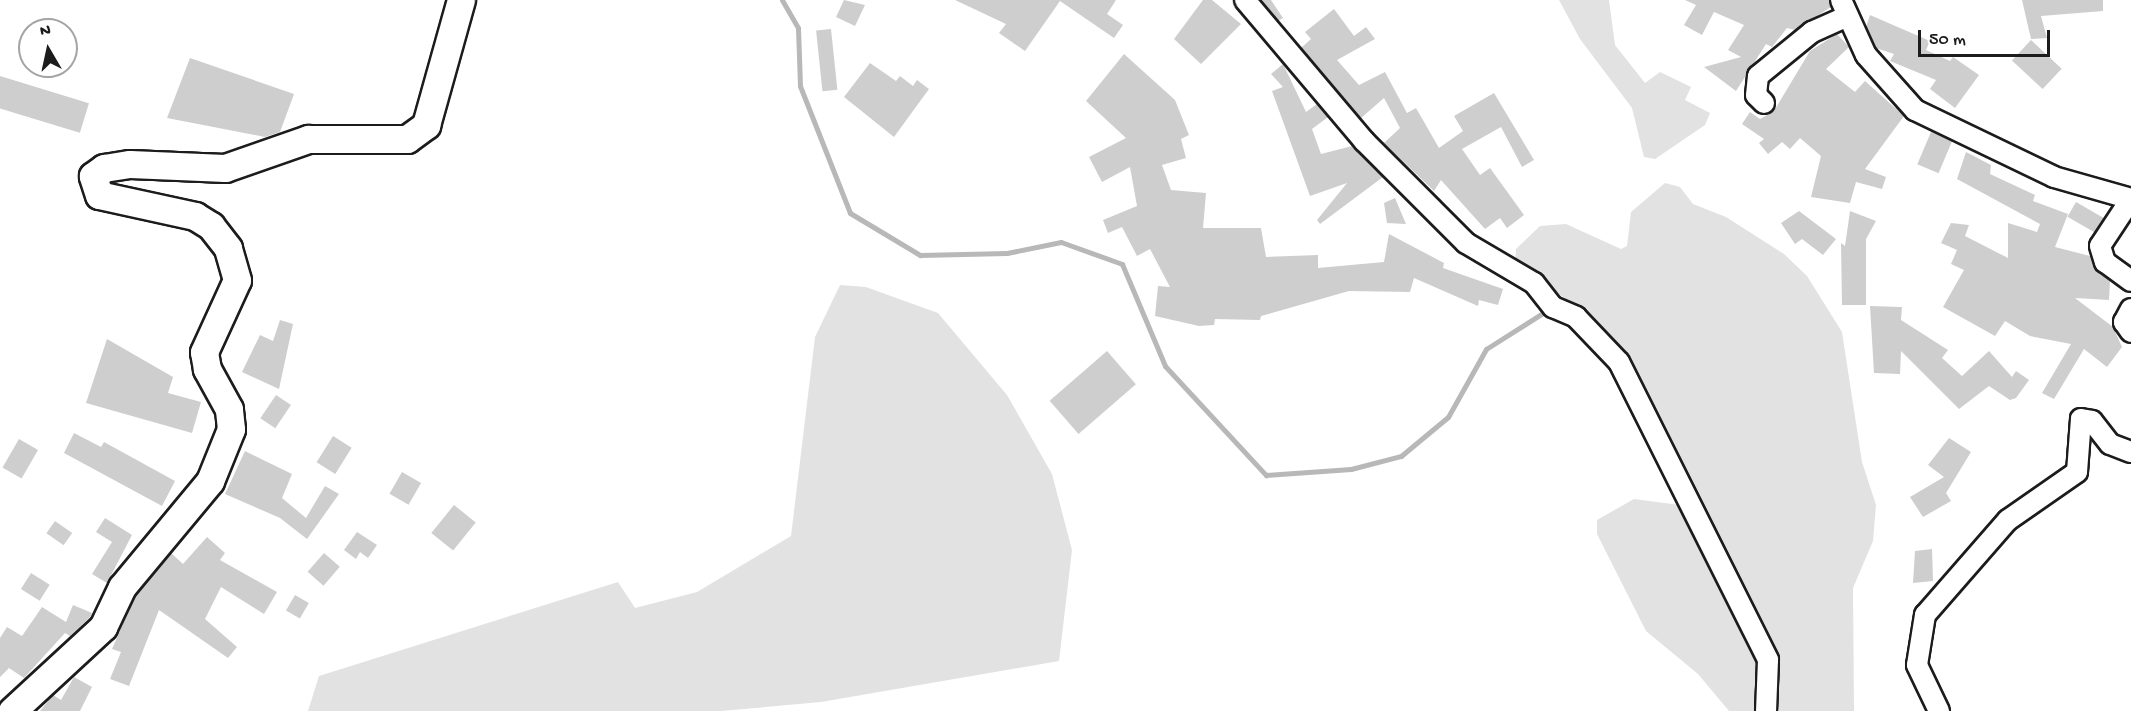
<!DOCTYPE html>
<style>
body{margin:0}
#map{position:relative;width:2131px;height:711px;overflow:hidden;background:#fff;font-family:"Gochi Hand",sans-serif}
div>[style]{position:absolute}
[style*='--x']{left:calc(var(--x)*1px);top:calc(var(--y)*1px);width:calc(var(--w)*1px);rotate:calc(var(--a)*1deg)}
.green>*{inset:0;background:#e2e2e2}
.stream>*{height:5px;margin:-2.5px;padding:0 2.5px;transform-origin:2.5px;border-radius:2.5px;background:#b8b8b8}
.building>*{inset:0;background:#cecece;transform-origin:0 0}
.roads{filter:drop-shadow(2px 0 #1c1c1c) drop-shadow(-2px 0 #1c1c1c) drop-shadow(0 2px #1c1c1c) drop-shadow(0 -2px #1c1c1c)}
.street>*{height:20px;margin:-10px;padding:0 10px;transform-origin:10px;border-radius:10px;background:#fff}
.secondary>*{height:27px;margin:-13.5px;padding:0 13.5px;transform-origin:13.5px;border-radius:13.5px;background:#fff}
span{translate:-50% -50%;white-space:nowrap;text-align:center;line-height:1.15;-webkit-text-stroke:6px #fff;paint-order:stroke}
.north{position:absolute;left:18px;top:18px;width:60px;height:60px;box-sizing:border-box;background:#fff;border:2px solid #a4a4a4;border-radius:50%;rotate:351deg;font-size:16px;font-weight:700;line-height:24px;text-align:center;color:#1c1c1c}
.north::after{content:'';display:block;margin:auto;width:21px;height:27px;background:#1c1c1c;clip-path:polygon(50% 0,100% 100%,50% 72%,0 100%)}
.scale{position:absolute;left:1918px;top:30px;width:132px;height:27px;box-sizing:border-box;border:3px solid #1c1c1c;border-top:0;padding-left:8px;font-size:18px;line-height:21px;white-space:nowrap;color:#1c1c1c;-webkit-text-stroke:4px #fff;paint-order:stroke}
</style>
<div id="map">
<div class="green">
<i style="clip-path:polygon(1559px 0,1609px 0,1615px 45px,1645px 83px,1660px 72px,1691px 87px,1685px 100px,1710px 113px,1705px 125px,1655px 159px,1644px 157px,1632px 108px,1580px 39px)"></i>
<i style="clip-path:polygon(1665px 183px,1680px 187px,1693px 204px,1726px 217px,1784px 254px,1807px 276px,1842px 332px,1862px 462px,1876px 505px,1873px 541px,1853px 588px,1854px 711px,1729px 711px,1698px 674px,1646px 631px,1597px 534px,1597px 520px,1634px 499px,1680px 505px,1706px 550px,1722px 543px,1631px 368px,1566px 299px,1515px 263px,1516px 249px,1540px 226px,1566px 224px,1621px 249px,1627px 246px,1631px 212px)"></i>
<i style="clip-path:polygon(840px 285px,866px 287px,938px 313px,1007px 395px,1052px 474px,1072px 550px,1059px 661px,821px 702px,721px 711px,308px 711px,319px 676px,618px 582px,635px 608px,697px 592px,791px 536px,815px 337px)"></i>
</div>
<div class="stream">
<i style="--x:782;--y:0;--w:32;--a:60"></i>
<i style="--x:798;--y:28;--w:58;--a:88"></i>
<i style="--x:800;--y:86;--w:136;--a:68.5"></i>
<i style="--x:850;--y:213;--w:82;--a:31"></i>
<i style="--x:920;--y:255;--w:87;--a:-1.3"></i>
<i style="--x:1007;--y:253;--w:55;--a:-11.5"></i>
<i style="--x:1061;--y:242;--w:65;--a:19.8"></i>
<i style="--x:1122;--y:264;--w:111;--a:67.1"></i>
<i style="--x:1165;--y:366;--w:149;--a:47.2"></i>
<i style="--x:1266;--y:475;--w:85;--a:-4"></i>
<i style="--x:1351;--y:469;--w:52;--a:-14.6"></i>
<i style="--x:1401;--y:456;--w:61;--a:-39.7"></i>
<i style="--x:1448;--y:417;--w:78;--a:-60.8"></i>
<i style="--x:1486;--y:349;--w:75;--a:-32.4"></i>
</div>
<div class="building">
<i style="clip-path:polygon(844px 0,865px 5px,855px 26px,836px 17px)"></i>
<i style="clip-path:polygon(955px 0,1116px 0,1107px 14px,1123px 25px,1114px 38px,1060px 1px,1025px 51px,999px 33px,1006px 24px)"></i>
<i style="clip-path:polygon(1203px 0,1212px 0,1241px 24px,1201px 64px,1174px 39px)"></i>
<i style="clip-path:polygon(1261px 0,1271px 0,1283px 18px,1278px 21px)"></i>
<i style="clip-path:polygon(1685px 0,1829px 0,1831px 7px,1795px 30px,1787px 28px,1772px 47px,1766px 44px,1736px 91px,1704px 67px,1741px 57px,1728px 50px,1744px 25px,1714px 12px,1702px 35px,1684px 25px,1696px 5px)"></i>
<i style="clip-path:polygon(2022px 0,2103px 0,2103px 11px,2041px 16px,2047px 38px,2031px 39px)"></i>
<i style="clip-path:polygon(1334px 9px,1354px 36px,1366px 27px,1375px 39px,1337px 60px,1359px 85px,1385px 72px,1407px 113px,1416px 108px,1439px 148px,1463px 131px,1454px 116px,1494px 93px,1534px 160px,1522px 167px,1501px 127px,1462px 149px,1480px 175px,1490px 168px,1524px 215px,1507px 228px,1500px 218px,1485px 229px,1441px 180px,1434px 191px,1384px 143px,1400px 128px,1384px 98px,1361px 118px,1353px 110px,1301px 48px,1311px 39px,1305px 32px)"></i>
<i style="clip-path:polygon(1870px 15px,1930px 41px,1926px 50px,1950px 61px,1953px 57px,1979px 75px,1955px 108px,1930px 89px,1936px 80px,1890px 61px,1894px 54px,1876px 48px,1866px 27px)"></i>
<i style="left:831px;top:29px;width:61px;height:15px;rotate:84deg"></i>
<i style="clip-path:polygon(1837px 34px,1849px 47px,1826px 69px,1855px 92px,1865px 81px,1904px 116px,1865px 169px,1886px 177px,1882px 189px,1856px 182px,1850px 203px,1811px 197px,1821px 156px,1800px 138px,1790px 149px,1782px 142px,1768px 154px,1759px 143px,1764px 139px,1742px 124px,1750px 112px,1760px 119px,1774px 111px,1810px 51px)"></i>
<i style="left:2031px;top:40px;width:42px;height:28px;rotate:43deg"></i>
<i style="clip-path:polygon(1124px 54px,1175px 100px,1189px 135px,1181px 139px,1186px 158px,1162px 165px,1171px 190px,1206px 193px,1203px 228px,1261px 228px,1266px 257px,1318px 255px,1318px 268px,1384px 262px,1389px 234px,1444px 263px,1443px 268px,1503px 289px,1498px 305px,1479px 300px,1478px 306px,1414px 278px,1410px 292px,1349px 291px,1261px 316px,1260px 320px,1215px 319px,1214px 325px,1199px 326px,1155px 316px,1158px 286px,1170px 287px,1150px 249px,1137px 256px,1122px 227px,1108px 233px,1103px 220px,1137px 206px,1130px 167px,1102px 182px,1089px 157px,1126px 138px,1086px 101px)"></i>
<i style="clip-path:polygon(190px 58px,294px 94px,280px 132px,265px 137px,167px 118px)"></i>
<i style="clip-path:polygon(870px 63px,896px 81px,900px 76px,913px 86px,917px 80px,929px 89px,894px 137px,844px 97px)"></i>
<i style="clip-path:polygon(1283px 64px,1306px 112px,1317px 104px,1328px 117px,1312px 129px,1321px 154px,1352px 146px,1383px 177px,1320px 224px,1317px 220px,1347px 183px,1310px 196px,1272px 91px,1283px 87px,1271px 74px)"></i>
<i style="left:0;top:76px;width:93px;height:31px;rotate:17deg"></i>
<i style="left:1931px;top:132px;width:23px;height:35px;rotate:23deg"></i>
<i style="clip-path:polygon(1966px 152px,1991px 165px,1990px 174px,2035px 195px,2033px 201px,2068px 214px,2055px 247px,2090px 256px,2110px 280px,2109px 300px,2075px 298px,2113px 327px,2122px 347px,2107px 367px,2084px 349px,2054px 399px,2042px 393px,2071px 344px,2030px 336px,2005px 321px,1995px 336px,1943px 307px,1964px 270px,1951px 264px,1957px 250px,1941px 243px,1951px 223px,1969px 225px,1965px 236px,2008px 258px,2008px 223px,2037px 232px,2040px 224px,1957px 179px)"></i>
<i style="clip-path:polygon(1395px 198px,1406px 224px,1387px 223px,1384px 203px)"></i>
<i style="left:2076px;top:202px;width:32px;height:17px;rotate:30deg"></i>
<i style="clip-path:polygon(1799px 211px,1836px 239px,1823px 255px,1802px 239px,1795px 244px,1781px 223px)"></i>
<i style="clip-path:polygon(1850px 211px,1876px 221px,1866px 239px,1866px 305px,1842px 305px,1841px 243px,1845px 246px)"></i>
<i style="clip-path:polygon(1870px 306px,1902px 307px,1901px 320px,1948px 350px,1942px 358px,1962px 376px,1989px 351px,2012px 377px,2016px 371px,2029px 380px,2016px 398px,2010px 400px,1989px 386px,1959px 409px,1901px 351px,1900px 374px,1874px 373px)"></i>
<i style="clip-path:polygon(280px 320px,293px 324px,279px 389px,242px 372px,260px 335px,273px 341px)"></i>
<i style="clip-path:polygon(107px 339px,173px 377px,168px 393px,201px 402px,192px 433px,86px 403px)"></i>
<i style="left:1107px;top:351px;width:44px;height:76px;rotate:49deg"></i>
<i style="left:276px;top:395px;width:18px;height:28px;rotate:34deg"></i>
<i style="clip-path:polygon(74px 433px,101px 447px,104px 442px,175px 481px,162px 506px,64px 453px)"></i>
<i style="left:333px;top:436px;width:22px;height:31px;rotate:32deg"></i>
<i style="clip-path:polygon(1949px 438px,1971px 452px,1946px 493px,1951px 501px,1923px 517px,1910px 497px,1944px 477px,1928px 465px)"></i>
<i style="left:19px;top:439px;width:22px;height:33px;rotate:30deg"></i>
<i style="clip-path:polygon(245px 451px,292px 474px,282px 498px,306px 518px,325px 486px,339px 494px,307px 539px,280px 518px,225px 494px)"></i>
<i style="left:402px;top:472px;width:22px;height:25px;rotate:30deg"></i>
<i style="left:454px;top:505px;width:28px;height:36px;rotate:39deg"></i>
<i style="clip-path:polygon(105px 518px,132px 535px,107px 583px,92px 574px,112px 542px,96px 532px)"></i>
<i style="left:55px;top:521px;width:21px;height:15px;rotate:35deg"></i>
<i style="clip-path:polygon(357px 532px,377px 545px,368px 558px,360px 552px,356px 559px,344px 550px)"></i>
<i style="clip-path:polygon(207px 537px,225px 553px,220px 560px,277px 592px,264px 614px,221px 587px,205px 619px,237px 647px,228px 658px,159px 610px,129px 686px,110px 679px,121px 652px,112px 649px,135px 596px,171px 553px,183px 564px)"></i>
<i style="clip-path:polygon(1932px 549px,1933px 581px,1913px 583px,1915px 551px)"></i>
<i style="left:324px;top:553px;width:21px;height:25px;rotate:41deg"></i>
<i style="left:31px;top:573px;width:22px;height:19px;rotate:32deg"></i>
<i style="left:295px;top:595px;width:16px;height:18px;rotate:30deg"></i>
<i style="clip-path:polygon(73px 605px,92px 613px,90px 617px,70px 636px,65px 633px,24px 678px,9px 668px,0 677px,0 638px,7px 627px,22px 636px,42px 607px,66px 622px)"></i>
<i style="clip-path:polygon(74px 677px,92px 687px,80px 711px,40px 711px,53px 695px,61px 700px)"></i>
</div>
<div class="roads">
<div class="street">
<i style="--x:1245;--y:0;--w:185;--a:49.8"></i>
<i style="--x:1364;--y:141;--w:144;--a:45"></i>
<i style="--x:1466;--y:243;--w:79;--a:30.5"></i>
<i style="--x:1534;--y:283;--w:31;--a:52"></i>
<i style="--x:1553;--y:307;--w:25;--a:23"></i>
<i style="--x:1576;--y:317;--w:62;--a:46.3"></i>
<i style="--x:1619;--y:362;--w:333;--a:63.4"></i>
<i style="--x:1768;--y:660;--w:51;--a:92.2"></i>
<i style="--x:1841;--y:0;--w:60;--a:65.6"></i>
<i style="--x:1866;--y:55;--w:74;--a:48.3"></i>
<i style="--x:1915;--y:110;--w:154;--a:25.7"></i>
<i style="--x:2054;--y:177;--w:80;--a:15.9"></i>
<i style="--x:1764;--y:103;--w:11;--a:-135"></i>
<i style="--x:1756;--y:95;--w:19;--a:-84"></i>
<i style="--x:1758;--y:76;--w:70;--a:-39.2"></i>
<i style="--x:1812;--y:32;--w:37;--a:-24"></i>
<i style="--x:2131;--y:199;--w:56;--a:123.4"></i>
<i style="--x:2100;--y:246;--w:17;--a:73"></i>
<i style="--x:2105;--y:262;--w:32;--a:36"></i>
<i style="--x:2131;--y:309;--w:15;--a:118"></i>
<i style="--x:2124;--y:322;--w:12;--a:55"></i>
<i style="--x:1939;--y:711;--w:51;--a:-115.6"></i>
<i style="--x:1917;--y:665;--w:51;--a:-80.9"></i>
<i style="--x:1925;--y:615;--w:126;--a:-48.9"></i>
<i style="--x:2008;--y:520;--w:84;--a:-34.8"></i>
<i style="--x:2077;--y:472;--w:53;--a:-85.7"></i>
<i style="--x:2081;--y:419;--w:11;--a:10"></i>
<i style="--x:2092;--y:421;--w:29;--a:52"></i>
<i style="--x:2110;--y:444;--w:22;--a:21"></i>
</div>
<div class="secondary">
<i style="--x:12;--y:711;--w:124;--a:-42.7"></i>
<i style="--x:103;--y:627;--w:44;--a:-64.6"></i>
<i style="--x:122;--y:587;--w:138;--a:-50.3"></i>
<i style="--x:210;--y:481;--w:56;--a:-68"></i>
<i style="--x:231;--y:429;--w:20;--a:-96"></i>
<i style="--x:229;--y:409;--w:46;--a:-118.8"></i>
<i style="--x:207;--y:369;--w:17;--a:-100"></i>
<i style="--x:204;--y:352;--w:79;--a:-65.4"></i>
<i style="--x:237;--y:280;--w:33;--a:-106"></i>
<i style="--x:228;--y:248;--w:28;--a:-128"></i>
<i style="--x:211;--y:226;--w:19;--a:-148"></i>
<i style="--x:195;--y:216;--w:98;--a:-167.7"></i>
<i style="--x:99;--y:195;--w:20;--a:-108"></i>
<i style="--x:93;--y:176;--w:14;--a:-36"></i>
<i style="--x:104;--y:168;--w:26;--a:-9"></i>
<i style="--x:130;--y:164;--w:95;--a:2.4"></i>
<i style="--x:225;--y:168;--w:88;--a:-19.3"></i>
<i style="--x:308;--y:139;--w:99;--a:0"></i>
<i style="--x:407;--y:139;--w:24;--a:-36"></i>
<i style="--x:426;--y:125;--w:130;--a:-74.4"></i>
</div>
</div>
<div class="north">N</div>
<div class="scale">50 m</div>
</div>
